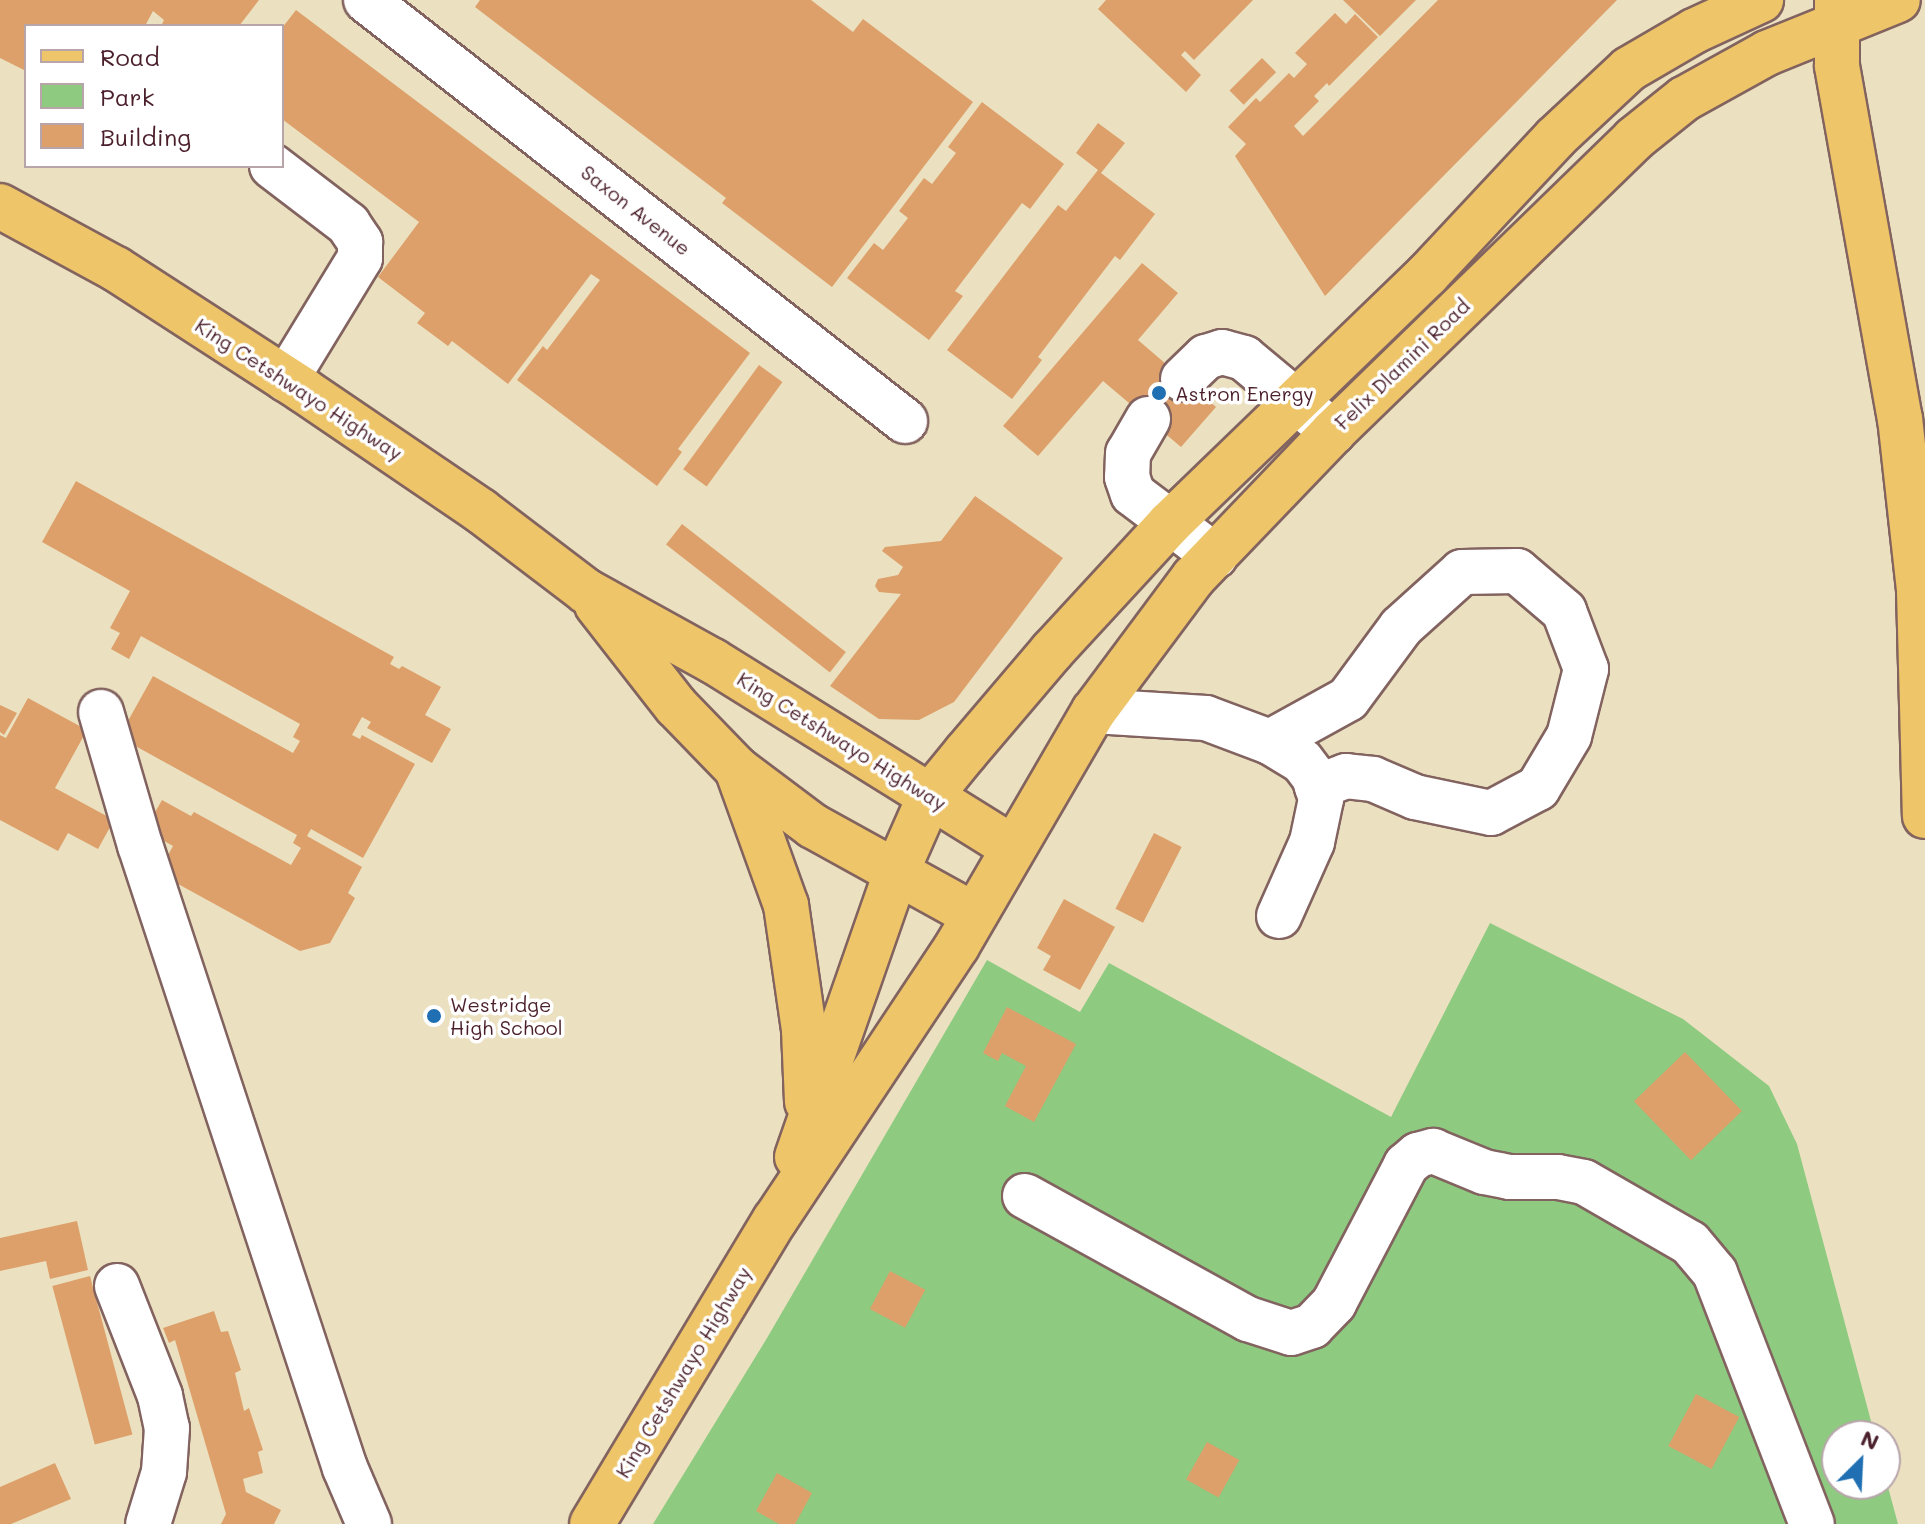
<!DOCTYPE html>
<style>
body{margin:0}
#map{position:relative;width:1925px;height:1524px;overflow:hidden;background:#ebe1c0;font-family:Mali,sans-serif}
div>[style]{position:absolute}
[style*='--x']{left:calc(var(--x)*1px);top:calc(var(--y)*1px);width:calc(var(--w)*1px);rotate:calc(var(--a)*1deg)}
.green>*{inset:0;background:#8eca80}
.building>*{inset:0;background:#dda06a;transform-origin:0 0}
.roads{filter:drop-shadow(2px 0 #82635f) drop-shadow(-2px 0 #82635f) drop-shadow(0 2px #82635f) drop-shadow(0 -2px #82635f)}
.minor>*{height:44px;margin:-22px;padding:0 22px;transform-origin:22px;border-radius:22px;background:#fff}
.major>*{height:44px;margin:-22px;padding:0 22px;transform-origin:22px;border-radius:22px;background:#eec569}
.highway>*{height:44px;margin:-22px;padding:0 22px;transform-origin:22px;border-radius:22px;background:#eec569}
.dots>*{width:22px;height:22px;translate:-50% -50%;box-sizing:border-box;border:4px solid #fff;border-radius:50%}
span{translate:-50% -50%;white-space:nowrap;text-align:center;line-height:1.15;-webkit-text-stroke:7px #fff;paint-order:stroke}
.street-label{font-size:20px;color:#4a1f2b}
.poi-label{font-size:20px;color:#4a1f2b}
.left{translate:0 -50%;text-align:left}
.legend{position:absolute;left:24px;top:24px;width:260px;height:144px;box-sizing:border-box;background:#fff;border:2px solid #b7a5aa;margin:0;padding:10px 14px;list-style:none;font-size:24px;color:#4a1f2b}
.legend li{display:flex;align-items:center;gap:16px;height:40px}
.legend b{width:40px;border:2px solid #b7a5aa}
.north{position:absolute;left:1821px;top:1420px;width:80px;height:80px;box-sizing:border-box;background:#fff;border:2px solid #b7a5aa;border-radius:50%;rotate:24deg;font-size:22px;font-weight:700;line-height:32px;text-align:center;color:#4a1f2b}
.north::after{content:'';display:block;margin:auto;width:28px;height:36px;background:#1f6fb2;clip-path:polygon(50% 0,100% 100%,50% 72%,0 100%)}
</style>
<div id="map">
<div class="green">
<i style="clip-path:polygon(1490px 923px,1683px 1019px,1769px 1086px,1797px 1144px,1875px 1436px,1837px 1436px,1837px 1484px,1885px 1484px,1885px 1476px,1898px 1524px,653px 1524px,767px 1338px,987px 960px,1080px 1012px,1109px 963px,1391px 1117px)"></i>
</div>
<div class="building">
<i style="clip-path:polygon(0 0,259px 0,239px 26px,161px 26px,164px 20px,153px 11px,145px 26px,26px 26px,26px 71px,0 58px)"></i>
<i style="clip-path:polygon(480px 0,811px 0,853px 32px,863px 19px,973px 102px,832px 287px,722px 203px,726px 198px,475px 7px)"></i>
<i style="clip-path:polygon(1106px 0,1253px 0,1194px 60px,1185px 51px,1181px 55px,1201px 75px,1186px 92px,1098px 9px)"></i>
<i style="clip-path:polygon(1343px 0,1416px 0,1380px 36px)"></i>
<i style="clip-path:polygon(1438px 0,1617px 0,1325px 296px,1235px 156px,1246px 144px,1228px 127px,1256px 98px,1260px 102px,1289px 73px,1294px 78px,1307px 64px,1295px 53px,1335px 13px,1346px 24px,1355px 14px,1378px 37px,1329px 86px,1327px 83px,1314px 96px,1319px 101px,1294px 126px,1303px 136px)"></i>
<i style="clip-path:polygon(296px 10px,750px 353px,678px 449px,682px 452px,657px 486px,517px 380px,543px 346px,547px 350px,600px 280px,591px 274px,508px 384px,452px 341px,448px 346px,417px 323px,425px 313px,378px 277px,419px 222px,282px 119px,282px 28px)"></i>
<i style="left:1262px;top:58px;width:20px;height:46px;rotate:45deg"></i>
<i style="clip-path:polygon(982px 102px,1064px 164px,1030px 209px,1022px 203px,955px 291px,963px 296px,929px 340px,847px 278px,874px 243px,883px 250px,908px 218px,899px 211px,924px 178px,932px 184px,956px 153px,948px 147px)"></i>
<i style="clip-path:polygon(1098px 123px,1125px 143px,1101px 173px,1155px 214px,1120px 260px,1115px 256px,1038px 357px,1042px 360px,1012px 399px,947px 350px,1058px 205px,1066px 211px,1098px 170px,1076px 153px)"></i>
<i style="clip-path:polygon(1142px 263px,1178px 293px,1138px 340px,1216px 407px,1181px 447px,1103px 381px,1038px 456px,1003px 426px)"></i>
<i style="left:759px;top:365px;width:29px;height:129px;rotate:36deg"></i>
<i style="clip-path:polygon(76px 481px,394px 657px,390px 664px,399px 669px,402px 666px,441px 687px,425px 715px,451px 729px,432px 763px,367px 728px,371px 722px,362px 717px,352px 735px,360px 739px,362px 735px,415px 764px,363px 858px,311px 829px,307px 836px,362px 867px,348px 893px,355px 898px,330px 943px,300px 951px,158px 873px,173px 846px,145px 830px,162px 800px,191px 816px,194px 812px,291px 865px,301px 848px,293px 843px,297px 835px,119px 737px,153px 676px,293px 753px,300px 741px,293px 737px,300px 724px,141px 636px,129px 659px,111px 649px,120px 633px,110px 628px,130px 591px,42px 542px)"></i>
<i style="clip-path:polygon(975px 496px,1063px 558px,954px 702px,919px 720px,879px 719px,830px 686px,901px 594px,879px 592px,875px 586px,878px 579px,898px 575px,903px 567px,882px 551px,885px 547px,941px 541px)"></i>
<i style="left:682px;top:524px;width:208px;height:26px;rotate:38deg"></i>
<i style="clip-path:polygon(28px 698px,87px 730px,55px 788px,114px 820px,98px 849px,68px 833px,58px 851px,0 820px,0 735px,6px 738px)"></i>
<i style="clip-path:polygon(0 705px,17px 713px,4px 735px,0 732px)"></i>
<i style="left:1154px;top:833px;width:31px;height:85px;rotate:27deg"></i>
<i style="clip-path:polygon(1064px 899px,1115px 927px,1080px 990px,1043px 970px,1051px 956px,1037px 948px)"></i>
<i style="clip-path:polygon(1007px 1007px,1076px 1044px,1034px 1122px,1005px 1106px,1026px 1066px,1002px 1053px,998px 1061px,983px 1053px)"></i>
<i style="left:1685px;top:1052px;width:82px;height:71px;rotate:46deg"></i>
<i style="clip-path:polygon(77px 1221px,88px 1270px,50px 1279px,46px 1261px,0 1271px,0 1238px)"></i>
<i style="left:890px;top:1271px;width:40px;height:43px;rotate:28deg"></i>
<i style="left:90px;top:1276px;width:164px;height:39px;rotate:75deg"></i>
<i style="clip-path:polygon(214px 1311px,221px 1332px,228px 1331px,241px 1370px,235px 1373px,244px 1411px,249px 1408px,263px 1450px,258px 1452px,263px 1473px,243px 1479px,246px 1492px,281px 1510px,274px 1524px,221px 1524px,226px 1514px,175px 1340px,169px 1343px,163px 1328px)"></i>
<i style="left:1696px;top:1394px;width:49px;height:59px;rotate:28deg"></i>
<i style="left:1207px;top:1442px;width:37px;height:43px;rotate:29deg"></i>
<i style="clip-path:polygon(55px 1463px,71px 1499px,11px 1524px,0 1524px,0 1487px)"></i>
<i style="clip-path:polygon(777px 1473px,812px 1493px,795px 1524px,779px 1524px,756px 1511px)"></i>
</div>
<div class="roads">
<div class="minor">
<i style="--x:366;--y:0;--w:684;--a:37.99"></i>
<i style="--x:272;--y:166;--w:96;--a:37.3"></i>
<i style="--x:348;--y:224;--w:22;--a:56"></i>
<i style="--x:360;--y:242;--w:16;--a:90"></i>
<i style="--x:360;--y:258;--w:142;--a:121.4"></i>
<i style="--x:1183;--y:379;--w:32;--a:-44"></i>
<i style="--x:1206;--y:357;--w:17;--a:-17"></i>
<i style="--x:1222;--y:352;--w:23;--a:15"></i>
<i style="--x:1244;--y:358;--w:116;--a:39.7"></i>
<i style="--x:1148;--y:419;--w:39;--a:120"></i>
<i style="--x:1128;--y:453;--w:24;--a:92"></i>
<i style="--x:1127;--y:477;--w:18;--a:71"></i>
<i style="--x:1133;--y:494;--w:103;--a:37.1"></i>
<i style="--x:1094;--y:711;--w:112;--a:3.6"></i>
<i style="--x:1206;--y:718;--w:68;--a:20.6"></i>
<i style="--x:1270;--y:742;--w:37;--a:31"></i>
<i style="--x:1302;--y:761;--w:20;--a:53"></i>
<i style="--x:1314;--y:777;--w:23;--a:72"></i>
<i style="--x:1321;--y:799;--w:44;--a:101.8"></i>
<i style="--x:1312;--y:842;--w:81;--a:114"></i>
<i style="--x:101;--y:712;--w:139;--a:73.7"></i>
<i style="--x:140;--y:845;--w:656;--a:71.79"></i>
<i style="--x:345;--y:1468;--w:61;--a:66.8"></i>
<i style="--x:1270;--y:742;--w:89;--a:-28.9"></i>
<i style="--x:1348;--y:699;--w:89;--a:-53.6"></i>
<i style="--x:1401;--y:627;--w:82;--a:-42"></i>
<i style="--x:1462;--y:572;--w:55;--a:-1"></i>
<i style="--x:1517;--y:571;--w:62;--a:40.4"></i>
<i style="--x:1564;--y:611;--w:62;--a:69.2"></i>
<i style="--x:1586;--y:669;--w:69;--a:104.2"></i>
<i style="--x:1569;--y:736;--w:61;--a:120.8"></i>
<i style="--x:1538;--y:788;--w:53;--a:152"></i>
<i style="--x:1491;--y:813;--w:78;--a:-168.1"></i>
<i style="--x:1415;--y:797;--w:46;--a:-156.8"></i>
<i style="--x:1373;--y:779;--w:27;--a:-174"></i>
<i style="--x:1346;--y:776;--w:31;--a:159"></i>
<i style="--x:1025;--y:1196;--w:255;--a:28.9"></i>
<i style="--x:1248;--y:1319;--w:45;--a:18"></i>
<i style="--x:1291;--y:1333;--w:22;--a:-18"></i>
<i style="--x:1312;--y:1326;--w:32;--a:-46"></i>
<i style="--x:1334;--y:1303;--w:156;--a:-62.4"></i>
<i style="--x:1406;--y:1165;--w:16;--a:-40"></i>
<i style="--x:1418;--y:1155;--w:16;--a:-15"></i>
<i style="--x:1433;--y:1151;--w:55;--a:22.4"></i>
<i style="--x:1484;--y:1172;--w:25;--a:11"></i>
<i style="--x:1509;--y:1177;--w:49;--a:0"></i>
<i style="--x:1558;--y:1177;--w:26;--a:11"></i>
<i style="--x:1584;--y:1182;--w:122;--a:29.9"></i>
<i style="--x:1690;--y:1243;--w:39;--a:50"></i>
<i style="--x:1715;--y:1273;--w:269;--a:68.9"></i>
<i style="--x:117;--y:1286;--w:118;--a:68.6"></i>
<i style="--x:160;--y:1396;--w:33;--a:78"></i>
<i style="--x:167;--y:1428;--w:44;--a:93.9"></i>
<i style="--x:164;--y:1472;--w:54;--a:107.1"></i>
</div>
<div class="major">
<i style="--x:0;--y:206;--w:132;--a:28.5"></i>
<i style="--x:116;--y:269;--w:223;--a:32.9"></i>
<i style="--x:303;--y:390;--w:215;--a:34.2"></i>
<i style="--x:481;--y:511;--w:132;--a:37.3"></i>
<i style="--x:586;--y:591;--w:145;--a:28.9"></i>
<i style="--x:713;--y:661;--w:352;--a:31.9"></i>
<i style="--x:597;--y:605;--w:128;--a:52"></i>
<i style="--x:676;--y:706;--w:88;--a:45.9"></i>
<i style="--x:737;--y:769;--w:95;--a:36.9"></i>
<i style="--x:813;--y:826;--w:184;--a:28.9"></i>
<i style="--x:737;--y:769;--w:145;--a:70.2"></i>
<i style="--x:786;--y:905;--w:126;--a:81.8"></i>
<i style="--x:804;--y:1030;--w:72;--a:87.6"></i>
<i style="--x:797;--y:1157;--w:301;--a:-70.8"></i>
<i style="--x:896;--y:873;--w:84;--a:-66.2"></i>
<i style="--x:930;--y:796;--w:57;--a:-50.7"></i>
<i style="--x:966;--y:752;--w:133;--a:-49.6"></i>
<i style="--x:1052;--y:651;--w:173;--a:-47.3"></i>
<i style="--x:1169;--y:524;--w:359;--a:-44"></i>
<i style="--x:1427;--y:275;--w:187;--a:-46.9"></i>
<i style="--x:1555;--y:138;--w:101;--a:-43"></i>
<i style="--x:1629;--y:69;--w:75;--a:-30.3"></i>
<i style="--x:1694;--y:31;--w:74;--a:-24.8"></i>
<i style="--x:592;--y:1524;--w:355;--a:-59"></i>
<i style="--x:775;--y:1220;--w:329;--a:-56.4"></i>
<i style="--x:957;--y:946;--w:272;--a:-59.8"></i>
<i style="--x:1094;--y:711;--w:167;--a:-53.3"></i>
<i style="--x:1194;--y:577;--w:201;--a:-46.2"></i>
<i style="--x:1333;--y:432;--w:420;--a:-44.2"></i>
<i style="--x:1634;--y:139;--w:64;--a:-38.7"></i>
<i style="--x:1684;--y:99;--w:95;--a:-29"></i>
<i style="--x:1767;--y:53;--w:141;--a:-22"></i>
</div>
<div class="highway">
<i style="--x:1837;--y:0;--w:66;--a:90"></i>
<i style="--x:1837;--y:66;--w:358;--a:79.9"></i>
<i style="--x:1900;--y:418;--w:174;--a:83.7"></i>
<i style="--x:1919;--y:591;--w:225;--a:88.5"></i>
</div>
</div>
<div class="dots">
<i style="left:1159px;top:393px;background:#1f6fb2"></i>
<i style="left:434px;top:1016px;background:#1f6fb2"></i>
</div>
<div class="street-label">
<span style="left:636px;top:210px;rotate:38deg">Saxon Avenue</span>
<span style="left:1402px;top:364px;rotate:-44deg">Felix Dlamini Road</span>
<span style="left:299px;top:389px;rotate:33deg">King Cetshwayo Highway</span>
<span style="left:842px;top:741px;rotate:32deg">King Cetshwayo Highway</span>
<span style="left:683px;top:1372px;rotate:-59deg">King Cetshwayo Highway</span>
</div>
<div class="poi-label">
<span class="left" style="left:1175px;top:393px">Astron Energy</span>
<span class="left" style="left:450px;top:1016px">Westridge<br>High School</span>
</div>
<ul class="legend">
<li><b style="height:10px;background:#eec569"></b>Road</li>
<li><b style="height:22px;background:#8eca80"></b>Park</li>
<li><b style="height:22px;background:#dda06a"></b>Building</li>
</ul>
<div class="north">N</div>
</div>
